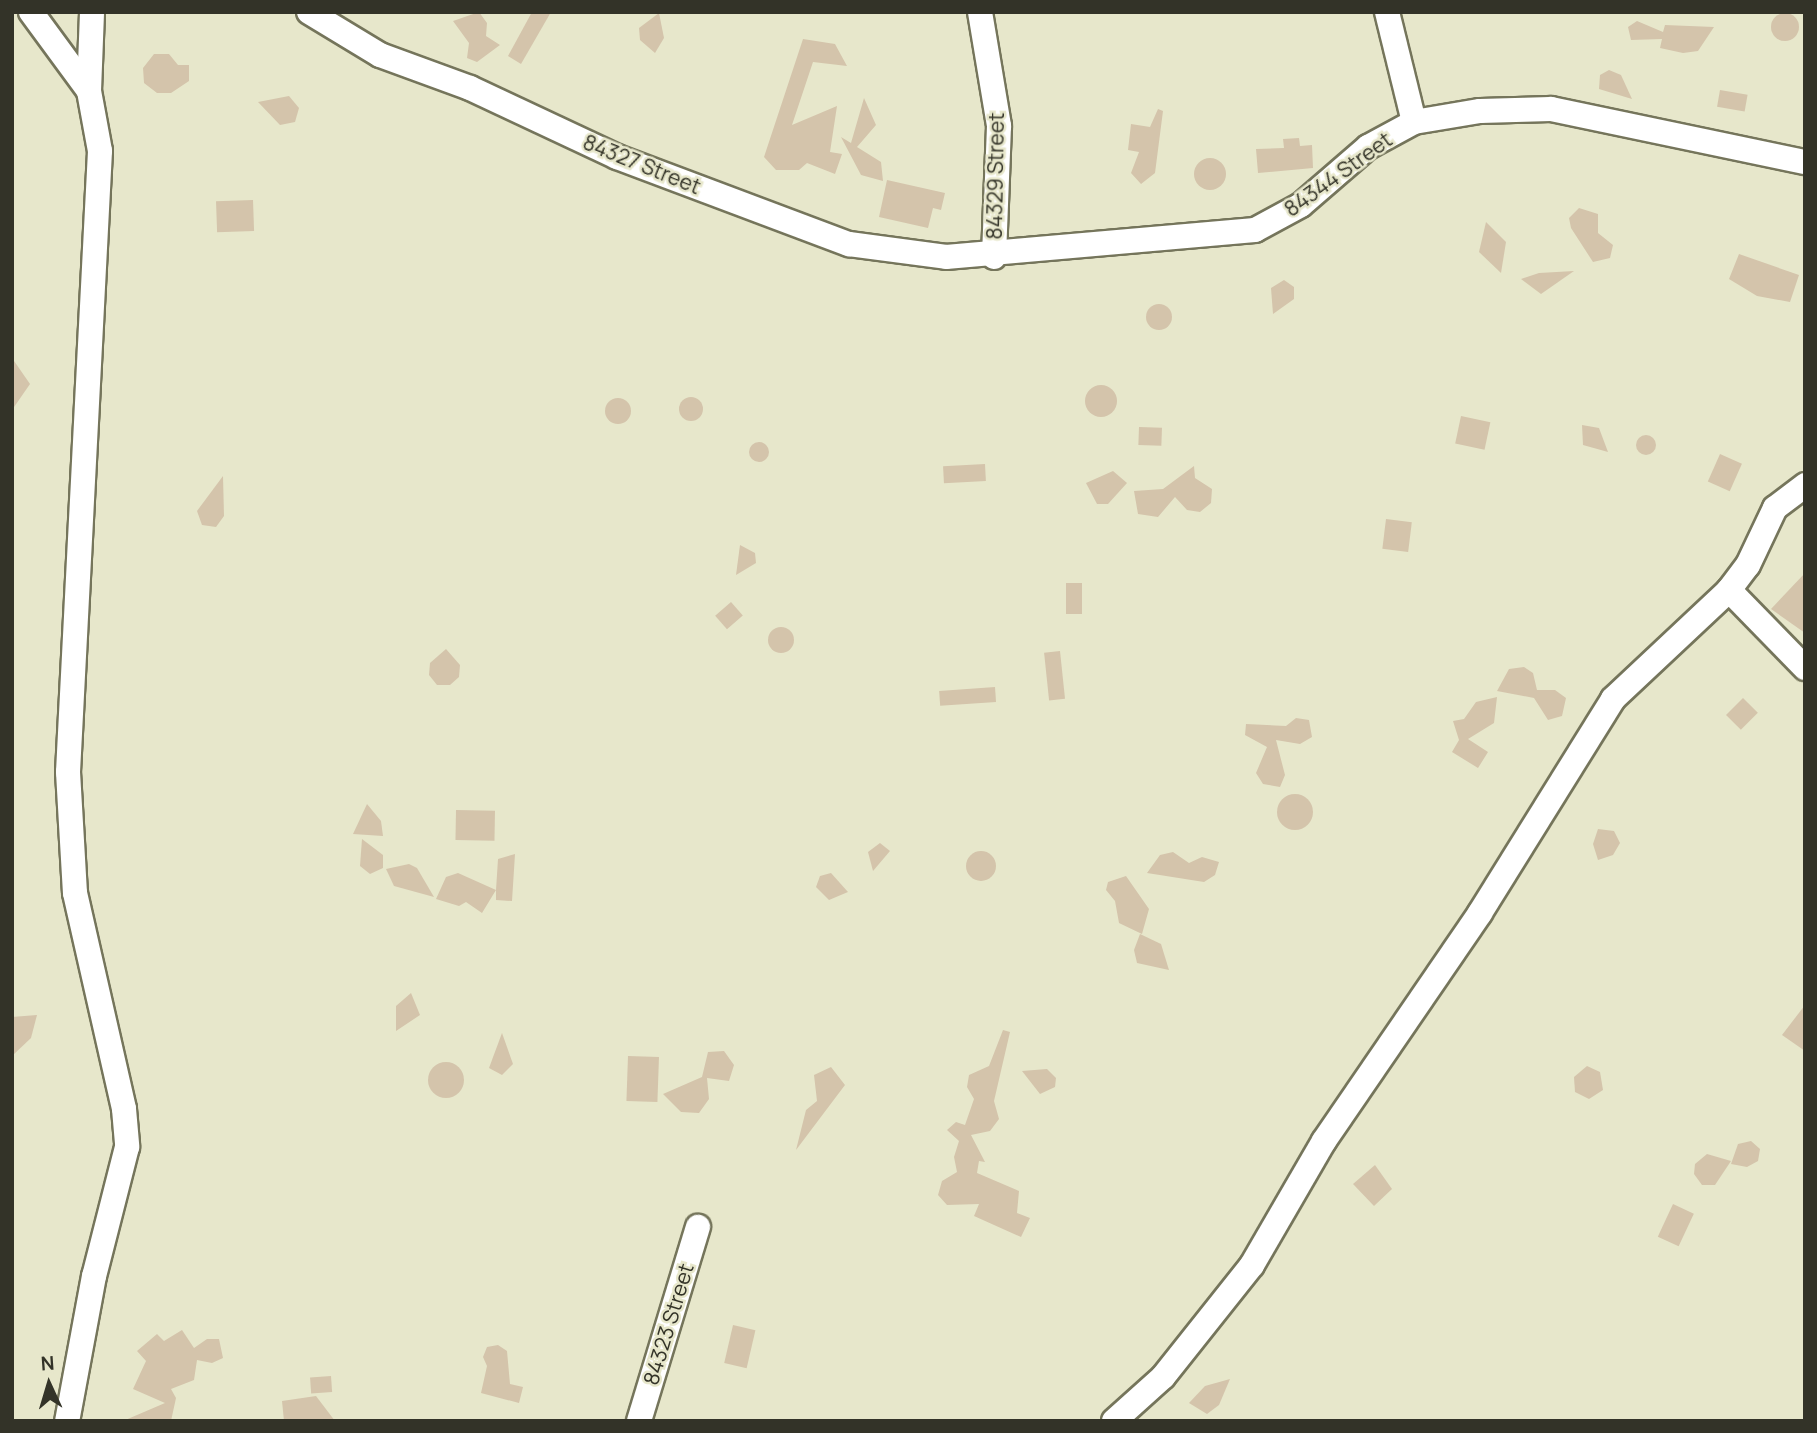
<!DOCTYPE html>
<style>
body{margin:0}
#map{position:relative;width:1817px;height:1433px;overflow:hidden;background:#e7e7cb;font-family:Manrope,sans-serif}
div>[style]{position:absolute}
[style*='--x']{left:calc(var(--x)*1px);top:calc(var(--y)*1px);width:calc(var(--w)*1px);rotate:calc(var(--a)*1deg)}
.building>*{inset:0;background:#d4c4ab;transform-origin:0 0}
.round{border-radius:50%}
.roads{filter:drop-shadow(2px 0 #75755b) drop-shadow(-2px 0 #75755b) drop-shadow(0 2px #75755b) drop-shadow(0 -2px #75755b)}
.street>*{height:24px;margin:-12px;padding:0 12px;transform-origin:12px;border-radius:12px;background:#fff}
span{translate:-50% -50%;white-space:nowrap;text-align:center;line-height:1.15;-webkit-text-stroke:5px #e7e7cb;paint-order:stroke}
.street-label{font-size:21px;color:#333328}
.frame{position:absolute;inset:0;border:14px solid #333328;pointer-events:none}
.north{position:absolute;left:14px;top:1349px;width:70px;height:70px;-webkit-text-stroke:5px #e7e7cb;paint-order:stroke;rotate:356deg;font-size:19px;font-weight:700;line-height:28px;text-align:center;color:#333328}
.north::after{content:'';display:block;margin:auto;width:24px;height:32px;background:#333328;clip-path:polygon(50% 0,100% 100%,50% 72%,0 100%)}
</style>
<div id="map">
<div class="building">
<i style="clip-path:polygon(479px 12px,487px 23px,486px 36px,500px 45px,477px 62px,467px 58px,469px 43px,453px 21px)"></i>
<i style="clip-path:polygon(532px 12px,551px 12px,521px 64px,508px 56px)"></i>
<i class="round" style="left:1771px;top:13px;width:28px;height:28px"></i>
<i style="clip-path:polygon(659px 13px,664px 38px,655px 53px,640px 40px,639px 28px)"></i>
<i style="clip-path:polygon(1637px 21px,1663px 32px,1665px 25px,1714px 27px,1698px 51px,1683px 53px,1660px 48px,1662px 39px,1631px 40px,1628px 27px)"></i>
<i style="clip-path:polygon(803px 39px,835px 44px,847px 66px,813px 62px,792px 125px,837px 106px,830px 152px,842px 154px,835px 174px,807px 163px,799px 170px,776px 170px,764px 157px)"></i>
<i style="clip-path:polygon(154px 54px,169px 54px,178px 65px,189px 65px,189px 81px,171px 93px,157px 93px,144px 83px,143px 68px)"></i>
<i style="clip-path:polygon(1609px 70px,1621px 75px,1632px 99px,1599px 89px,1600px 75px)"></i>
<i style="left:1720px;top:90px;width:28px;height:17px;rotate:10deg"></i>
<i style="clip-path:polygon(289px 96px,299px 108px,295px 122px,280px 125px,258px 102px)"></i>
<i style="clip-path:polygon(864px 98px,876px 125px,857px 147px,881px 162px,883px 181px,861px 175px,841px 137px,851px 143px)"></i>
<i style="clip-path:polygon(1158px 109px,1163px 111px,1155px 173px,1141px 184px,1131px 173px,1139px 152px,1128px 150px,1131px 124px,1150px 127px)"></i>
<i style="clip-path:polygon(1299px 138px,1300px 146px,1312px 145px,1313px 168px,1258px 173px,1256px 149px,1284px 148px,1283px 139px)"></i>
<i class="round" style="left:1194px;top:158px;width:32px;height:32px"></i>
<i style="clip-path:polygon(887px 180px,945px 193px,941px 210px,933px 208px,928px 228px,879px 217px)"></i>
<i style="left:253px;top:200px;width:31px;height:37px;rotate:88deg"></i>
<i style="clip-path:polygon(1579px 208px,1598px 214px,1598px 233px,1613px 245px,1610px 258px,1593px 262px,1571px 228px,1569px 218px)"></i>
<i style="clip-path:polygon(1486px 222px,1506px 242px,1501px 273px,1479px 252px)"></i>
<i style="clip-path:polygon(1739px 254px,1799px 275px,1790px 302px,1757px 296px,1729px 279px)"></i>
<i style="clip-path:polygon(1574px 271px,1541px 294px,1521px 279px,1539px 273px)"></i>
<i style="clip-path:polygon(1284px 280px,1294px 287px,1294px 299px,1273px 314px,1271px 288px)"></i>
<i class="round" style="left:1146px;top:304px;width:26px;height:26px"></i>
<i style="clip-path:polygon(12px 358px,30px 384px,12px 410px)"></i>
<i class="round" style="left:1085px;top:385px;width:32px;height:32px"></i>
<i class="round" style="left:679px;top:397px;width:24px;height:24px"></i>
<i class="round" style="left:605px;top:398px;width:26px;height:26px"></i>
<i style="left:1461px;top:416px;width:30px;height:28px;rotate:12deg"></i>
<i style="clip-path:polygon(1582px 425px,1599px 428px,1608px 452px,1583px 445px)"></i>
<i style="left:1139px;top:427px;width:23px;height:18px;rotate:2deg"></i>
<i class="round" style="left:1636px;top:435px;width:20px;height:20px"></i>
<i class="round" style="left:749px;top:442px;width:20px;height:20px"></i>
<i style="left:1720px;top:454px;width:24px;height:30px;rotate:24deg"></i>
<i style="left:985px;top:464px;width:17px;height:42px;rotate:87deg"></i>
<i style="clip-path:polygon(1194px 466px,1195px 478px,1212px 489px,1211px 503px,1200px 512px,1187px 510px,1175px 497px,1158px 517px,1138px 514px,1134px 491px,1163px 489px)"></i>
<i style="clip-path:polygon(1113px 471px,1127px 483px,1108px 504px,1097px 504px,1086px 483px)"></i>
<i style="clip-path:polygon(223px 476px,224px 516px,216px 527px,202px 525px,197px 511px)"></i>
<i style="left:1386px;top:519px;width:26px;height:30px;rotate:7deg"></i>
<i style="clip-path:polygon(740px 545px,755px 553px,756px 563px,736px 575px)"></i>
<i style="clip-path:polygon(1805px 573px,1805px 633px,1771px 609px)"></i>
<i style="left:1066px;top:583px;width:16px;height:31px"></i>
<i style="left:731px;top:602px;width:18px;height:21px;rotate:49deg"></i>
<i class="round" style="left:768px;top:627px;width:26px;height:26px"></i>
<i style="clip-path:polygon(446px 649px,460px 665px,459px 677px,450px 685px,437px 685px,429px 675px,430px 663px)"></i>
<i style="left:1060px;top:651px;width:48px;height:16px;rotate:84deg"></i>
<i style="clip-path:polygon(1524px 667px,1533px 673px,1537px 690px,1555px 690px,1566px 698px,1562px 716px,1548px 720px,1534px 698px,1497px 691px,1509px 669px)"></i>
<i style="left:995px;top:687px;width:15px;height:56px;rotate:86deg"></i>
<i style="clip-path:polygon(1497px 697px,1494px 723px,1468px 739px,1488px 752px,1478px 768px,1452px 752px,1459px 740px,1453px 721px,1464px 719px,1476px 702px)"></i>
<i style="left:1743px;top:698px;width:21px;height:24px;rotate:45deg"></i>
<i style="clip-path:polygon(1296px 718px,1309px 720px,1312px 737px,1300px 744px,1276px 740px,1285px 775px,1280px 787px,1263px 784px,1256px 773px,1267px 747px,1245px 735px,1246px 724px,1286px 726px)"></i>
<i class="round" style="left:1277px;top:794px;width:36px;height:36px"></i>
<i style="clip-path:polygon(367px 804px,381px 821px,383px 836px,353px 834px)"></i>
<i style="left:456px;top:810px;width:39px;height:30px;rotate:1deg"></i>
<i style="clip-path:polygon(1598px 829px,1614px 831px,1620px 843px,1613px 855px,1598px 860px,1593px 844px)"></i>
<i style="clip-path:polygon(362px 839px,383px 855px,383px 868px,370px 874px,360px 866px)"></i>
<i style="clip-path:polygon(880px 843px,890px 851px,873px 871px,868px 852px)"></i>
<i class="round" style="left:966px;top:851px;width:30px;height:30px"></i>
<i style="clip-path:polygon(1173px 852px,1189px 863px,1202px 857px,1219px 862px,1215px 875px,1204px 882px,1147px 873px,1160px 855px)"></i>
<i style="clip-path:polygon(515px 854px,512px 901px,496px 900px,496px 890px,482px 913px,466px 902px,459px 906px,436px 899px,446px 877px,458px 873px,496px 890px,498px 859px)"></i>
<i style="clip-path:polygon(409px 864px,417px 868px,434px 897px,394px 886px,386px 869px)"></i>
<i style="clip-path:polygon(831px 873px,848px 892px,829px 900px,816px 887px,820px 876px)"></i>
<i style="clip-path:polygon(1126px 876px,1149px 909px,1142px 934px,1119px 923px,1115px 901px,1106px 890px,1108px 882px)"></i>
<i style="clip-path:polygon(1140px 934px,1161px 944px,1169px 970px,1137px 963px,1134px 950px)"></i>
<i style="clip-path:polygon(411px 993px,420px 1015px,396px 1031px,396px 1006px)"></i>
<i style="clip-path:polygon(1805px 1005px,1805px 1051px,1782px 1035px)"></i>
<i style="clip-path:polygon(37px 1015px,31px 1038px,12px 1056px,12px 1017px)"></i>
<i style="clip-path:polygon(1003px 1030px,1010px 1032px,994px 1101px,999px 1119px,990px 1131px,971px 1135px,985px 1162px,979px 1161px,977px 1173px,1019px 1191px,1017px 1213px,1030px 1218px,1021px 1237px,974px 1216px,979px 1204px,947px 1205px,938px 1195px,942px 1181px,957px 1172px,954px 1157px,959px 1141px,947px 1130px,956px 1122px,965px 1125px,974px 1099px,967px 1087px,969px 1075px,989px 1066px)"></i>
<i style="clip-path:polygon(502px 1033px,513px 1064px,502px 1075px,489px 1068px)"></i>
<i style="clip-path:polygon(724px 1051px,734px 1065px,729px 1081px,707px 1078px,709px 1099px,699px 1113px,681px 1112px,663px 1094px,702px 1077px,708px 1052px)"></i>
<i style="left:628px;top:1056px;width:31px;height:45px;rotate:2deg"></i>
<i class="round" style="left:428px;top:1062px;width:36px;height:36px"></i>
<i style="clip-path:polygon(1587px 1066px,1600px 1072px,1603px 1090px,1589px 1099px,1575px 1092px,1574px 1077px)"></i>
<i style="clip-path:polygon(831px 1067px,845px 1085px,796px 1150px,806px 1110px,817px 1101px,814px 1075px)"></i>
<i style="clip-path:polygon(1047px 1069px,1056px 1078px,1055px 1087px,1040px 1094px,1022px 1071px)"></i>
<i style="clip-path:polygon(1751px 1141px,1760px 1149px,1758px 1161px,1747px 1167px,1731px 1164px,1738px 1144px)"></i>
<i style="clip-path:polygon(1707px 1154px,1731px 1161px,1715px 1185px,1702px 1185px,1694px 1174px,1695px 1164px)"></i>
<i style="clip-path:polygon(1375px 1165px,1392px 1189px,1374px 1206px,1353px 1184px)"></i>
<i style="left:1673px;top:1204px;width:23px;height:36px;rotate:25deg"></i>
<i style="left:733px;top:1325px;width:23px;height:39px;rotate:13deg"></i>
<i style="clip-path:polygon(182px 1330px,194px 1348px,207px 1339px,219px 1339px,223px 1358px,212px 1363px,197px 1360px,194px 1380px,171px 1389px,176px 1398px,171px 1421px,123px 1421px,165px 1403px,133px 1389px,146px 1361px,137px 1351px,157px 1334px,164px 1341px)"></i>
<i style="clip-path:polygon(498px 1345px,507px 1351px,510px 1384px,523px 1387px,519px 1403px,481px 1393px,487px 1366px,483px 1357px,487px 1347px)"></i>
<i style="left:331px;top:1376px;width:16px;height:21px;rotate:86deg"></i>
<i style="clip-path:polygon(1230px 1379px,1219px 1405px,1207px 1414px,1189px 1403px,1205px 1386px)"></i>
<i style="clip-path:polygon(316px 1396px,335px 1421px,284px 1421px,282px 1401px)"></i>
</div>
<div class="roads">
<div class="street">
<i style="--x:31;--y:12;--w:98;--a:53.7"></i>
<i style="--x:89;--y:91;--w:61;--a:79.6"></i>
<i style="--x:100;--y:151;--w:622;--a:92.95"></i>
<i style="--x:68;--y:772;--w:121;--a:86.7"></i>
<i style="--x:75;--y:893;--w:221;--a:77.2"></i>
<i style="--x:124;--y:1109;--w:38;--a:85"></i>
<i style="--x:127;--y:1147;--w:133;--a:104.3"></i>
<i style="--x:94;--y:1276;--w:147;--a:100.5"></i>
<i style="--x:309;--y:12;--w:83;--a:31.2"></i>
<i style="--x:380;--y:55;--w:96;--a:20.1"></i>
<i style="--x:470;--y:88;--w:162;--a:25.1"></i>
<i style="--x:617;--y:157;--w:248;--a:20.6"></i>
<i style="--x:849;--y:244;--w:98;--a:7.6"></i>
<i style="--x:946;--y:257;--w:310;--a:-5"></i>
<i style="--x:1255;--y:230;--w:52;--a:-28.5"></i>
<i style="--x:1301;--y:205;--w:89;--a:-40.9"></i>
<i style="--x:1368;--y:147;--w:52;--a:-28.5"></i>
<i style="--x:1414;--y:122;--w:67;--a:-9.5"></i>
<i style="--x:1480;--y:111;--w:71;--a:-1.6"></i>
<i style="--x:1551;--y:109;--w:259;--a:11.8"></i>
<i style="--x:980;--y:12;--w:116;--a:80.5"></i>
<i style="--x:999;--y:126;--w:131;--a:92.2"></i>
<i style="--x:1387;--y:12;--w:113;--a:76.2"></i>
<i style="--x:89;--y:91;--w:79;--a:-87.8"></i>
<i style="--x:1729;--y:590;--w:109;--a:45.7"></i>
<i style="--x:639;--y:1421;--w:203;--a:-73.1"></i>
<i style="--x:1114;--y:1421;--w:66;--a:-41.9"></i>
<i style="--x:1163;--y:1377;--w:143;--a:-51.5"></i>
<i style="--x:1252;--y:1265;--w:143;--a:-59.9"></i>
<i style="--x:1324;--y:1141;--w:276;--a:-55.6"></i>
<i style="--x:1480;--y:913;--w:252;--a:-58.1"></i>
<i style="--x:1613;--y:699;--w:159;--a:-43.2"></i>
<i style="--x:1729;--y:590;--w:31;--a:-53"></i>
<i style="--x:1748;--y:565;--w:63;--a:-64.7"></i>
<i style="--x:1775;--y:508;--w:38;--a:-37"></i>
</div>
</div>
<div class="street-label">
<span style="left:642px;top:164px;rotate:22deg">84327 Street</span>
<span style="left:1338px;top:174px;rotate:-36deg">84344 Street</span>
<span style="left:995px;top:176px;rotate:-89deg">84329 Street</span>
<span style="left:668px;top:1324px;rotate:-73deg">84323 Street</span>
</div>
<div class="frame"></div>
<div class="north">N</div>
</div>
